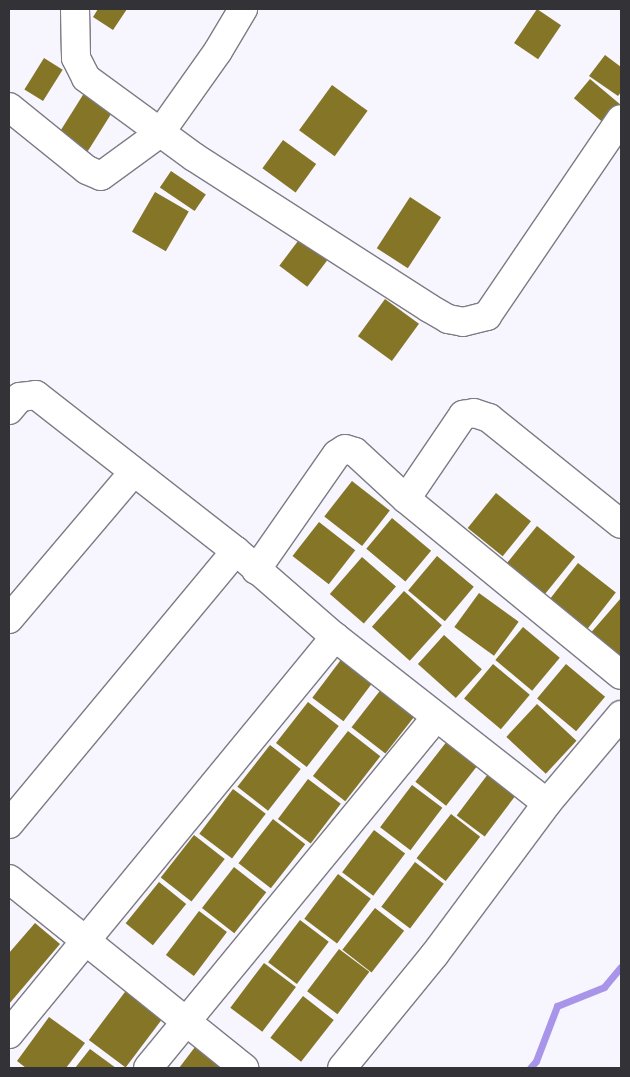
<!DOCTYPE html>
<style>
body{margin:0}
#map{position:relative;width:630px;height:1077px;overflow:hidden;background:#f7f6fe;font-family:"Work Sans",sans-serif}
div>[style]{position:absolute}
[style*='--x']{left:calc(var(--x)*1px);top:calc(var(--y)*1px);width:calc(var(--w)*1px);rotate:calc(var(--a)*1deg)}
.stream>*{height:7px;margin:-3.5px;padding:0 3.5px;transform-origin:3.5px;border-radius:3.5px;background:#a895ea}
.building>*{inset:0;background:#847527;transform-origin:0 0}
.roads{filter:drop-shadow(1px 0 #7d7c85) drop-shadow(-1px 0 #7d7c85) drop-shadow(0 1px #7d7c85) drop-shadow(0 -1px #7d7c85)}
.minor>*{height:28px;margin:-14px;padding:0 14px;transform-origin:14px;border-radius:14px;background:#fff}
span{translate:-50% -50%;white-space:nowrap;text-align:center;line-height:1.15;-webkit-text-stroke:5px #fff;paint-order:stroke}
.frame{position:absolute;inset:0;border:10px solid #333236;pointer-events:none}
</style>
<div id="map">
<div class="stream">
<i style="--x:530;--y:1068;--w:9;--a:-49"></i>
<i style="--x:536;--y:1061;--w:59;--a:-69.1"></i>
<i style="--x:557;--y:1006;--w:51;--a:-22"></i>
<i style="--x:604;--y:987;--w:26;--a:-50"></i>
</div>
<div class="building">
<i style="clip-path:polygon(98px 9px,127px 9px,113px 30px,93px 17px)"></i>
<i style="left:537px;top:9px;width:29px;height:41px;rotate:34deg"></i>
<i style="clip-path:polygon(605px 55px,621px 67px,621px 92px,618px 96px,589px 76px)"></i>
<i style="left:44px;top:58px;width:22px;height:37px;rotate:32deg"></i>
<i style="left:590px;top:79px;width:40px;height:25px;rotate:40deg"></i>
<i style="left:332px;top:85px;width:44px;height:56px;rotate:36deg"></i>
<i style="left:86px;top:90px;width:34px;height:57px;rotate:32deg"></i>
<i style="left:283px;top:140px;width:41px;height:35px;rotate:36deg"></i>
<i style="left:171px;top:171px;width:42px;height:20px;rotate:34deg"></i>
<i style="left:155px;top:192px;width:39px;height:46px;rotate:30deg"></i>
<i style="left:410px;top:197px;width:37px;height:61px;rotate:33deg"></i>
<i style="left:301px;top:237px;width:35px;height:36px;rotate:37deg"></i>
<i style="left:385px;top:299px;width:42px;height:46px;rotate:36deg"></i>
<i style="left:352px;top:481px;width:48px;height:45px;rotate:38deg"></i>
<i style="left:496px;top:493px;width:45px;height:45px;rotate:39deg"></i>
<i style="left:392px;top:518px;width:51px;height:40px;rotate:40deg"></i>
<i style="left:319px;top:522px;width:46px;height:43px;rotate:38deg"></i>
<i style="left:537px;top:526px;width:49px;height:49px;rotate:39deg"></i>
<i style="left:437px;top:556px;width:48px;height:45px;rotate:40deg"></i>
<i style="left:362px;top:557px;width:45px;height:49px;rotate:41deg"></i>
<i style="left:578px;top:563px;width:48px;height:51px;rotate:38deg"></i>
<i style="left:404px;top:591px;width:51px;height:48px;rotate:42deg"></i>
<i style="left:479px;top:593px;width:49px;height:42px;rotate:36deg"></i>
<i style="clip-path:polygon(621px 598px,621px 664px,588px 636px)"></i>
<i style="left:523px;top:627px;width:48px;height:43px;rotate:40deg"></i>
<i style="left:444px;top:635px;width:51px;height:39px;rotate:42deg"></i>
<i style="left:343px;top:657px;width:39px;height:51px;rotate:37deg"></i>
<i style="left:493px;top:664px;width:48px;height:45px;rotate:40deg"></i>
<i style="left:566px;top:664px;width:51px;height:45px;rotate:40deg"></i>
<i style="left:386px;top:683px;width:43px;height:56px;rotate:38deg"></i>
<i style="left:308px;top:702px;width:39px;height:52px;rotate:38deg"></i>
<i style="left:537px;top:704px;width:54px;height:45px;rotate:43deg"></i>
<i style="left:348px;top:731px;width:41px;height:57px;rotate:38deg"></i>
<i style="left:448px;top:740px;width:39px;height:53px;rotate:38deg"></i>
<i style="left:270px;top:745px;width:39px;height:53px;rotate:38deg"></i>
<i style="left:488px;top:774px;width:35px;height:52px;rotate:37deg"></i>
<i style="left:308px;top:779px;width:41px;height:50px;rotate:37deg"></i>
<i style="left:412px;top:785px;width:38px;height:53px;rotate:37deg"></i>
<i style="left:233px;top:789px;width:41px;height:56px;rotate:37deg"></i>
<i style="left:451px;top:814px;width:37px;height:56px;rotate:38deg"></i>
<i style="left:273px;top:819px;width:41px;height:56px;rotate:38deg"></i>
<i style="left:374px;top:830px;width:39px;height:53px;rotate:37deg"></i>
<i style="left:194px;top:835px;width:39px;height:54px;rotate:38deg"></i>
<i style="left:415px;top:862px;width:36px;height:56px;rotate:37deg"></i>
<i style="left:234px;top:867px;width:41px;height:52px;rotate:38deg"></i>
<i style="left:338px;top:874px;width:41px;height:56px;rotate:37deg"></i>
<i style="left:159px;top:882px;width:35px;height:53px;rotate:39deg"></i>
<i style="left:375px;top:908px;width:37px;height:53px;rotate:38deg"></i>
<i style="left:199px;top:911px;width:35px;height:55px;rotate:37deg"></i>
<i style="left:300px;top:920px;width:36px;height:53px;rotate:37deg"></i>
<i style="clip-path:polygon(35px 923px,60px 944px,9px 1004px,9px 953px)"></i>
<i style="left:339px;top:949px;width:38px;height:53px;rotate:37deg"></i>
<i style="left:264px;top:963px;width:40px;height:56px;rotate:37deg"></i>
<i style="left:131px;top:984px;width:46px;height:70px;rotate:37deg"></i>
<i style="left:303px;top:996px;width:39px;height:53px;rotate:38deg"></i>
<i style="clip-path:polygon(49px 1017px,85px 1043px,66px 1068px,26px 1068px,17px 1061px)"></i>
<i style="clip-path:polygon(195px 1047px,224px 1068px,179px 1068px)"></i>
<i style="clip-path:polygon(90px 1049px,116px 1068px,75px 1068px)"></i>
</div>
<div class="roads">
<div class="minor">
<i style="--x:75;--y:9;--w:49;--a:88.8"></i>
<i style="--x:76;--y:58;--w:22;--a:63"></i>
<i style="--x:86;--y:78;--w:134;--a:36.2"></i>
<i style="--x:194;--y:157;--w:279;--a:32.7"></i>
<i style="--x:429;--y:308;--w:22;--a:30"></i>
<i style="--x:448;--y:319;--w:15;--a:11"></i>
<i style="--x:463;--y:322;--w:25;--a:-14"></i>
<i style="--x:487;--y:316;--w:238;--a:-55.8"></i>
<i style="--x:9;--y:107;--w:100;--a:38.9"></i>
<i style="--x:87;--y:170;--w:15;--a:23"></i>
<i style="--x:101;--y:176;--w:73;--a:-36.1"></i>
<i style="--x:160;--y:133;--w:100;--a:-54.7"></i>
<i style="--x:218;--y:51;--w:49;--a:-59.2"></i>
<i style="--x:9;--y:410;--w:17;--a:-50"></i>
<i style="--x:20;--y:397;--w:16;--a:-7"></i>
<i style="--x:36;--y:395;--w:254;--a:38"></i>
<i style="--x:236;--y:551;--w:131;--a:41"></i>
<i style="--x:335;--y:637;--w:269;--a:38.1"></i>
<i style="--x:406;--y:499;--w:102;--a:-55.8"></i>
<i style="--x:463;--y:415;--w:11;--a:-10"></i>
<i style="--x:474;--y:413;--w:16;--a:18"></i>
<i style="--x:489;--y:418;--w:169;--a:38.8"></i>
<i style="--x:256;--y:570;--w:141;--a:-55.1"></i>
<i style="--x:337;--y:454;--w:9;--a:-32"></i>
<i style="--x:345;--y:449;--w:10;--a:17"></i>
<i style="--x:355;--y:452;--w:69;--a:42.7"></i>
<i style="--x:406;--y:499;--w:278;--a:39.3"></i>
<i style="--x:9;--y:619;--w:192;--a:-49.7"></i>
<i style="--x:9;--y:824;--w:355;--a:-50.3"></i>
<i style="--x:9;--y:879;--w:302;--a:38.8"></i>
<i style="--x:9;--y:1034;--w:514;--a:-50.61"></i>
<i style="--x:148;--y:1068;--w:454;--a:-50.6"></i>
<i style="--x:342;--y:1068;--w:147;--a:-50.8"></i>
<i style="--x:435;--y:954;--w:188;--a:-53.4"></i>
<i style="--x:547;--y:803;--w:115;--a:-49.9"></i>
</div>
</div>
<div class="frame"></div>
</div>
